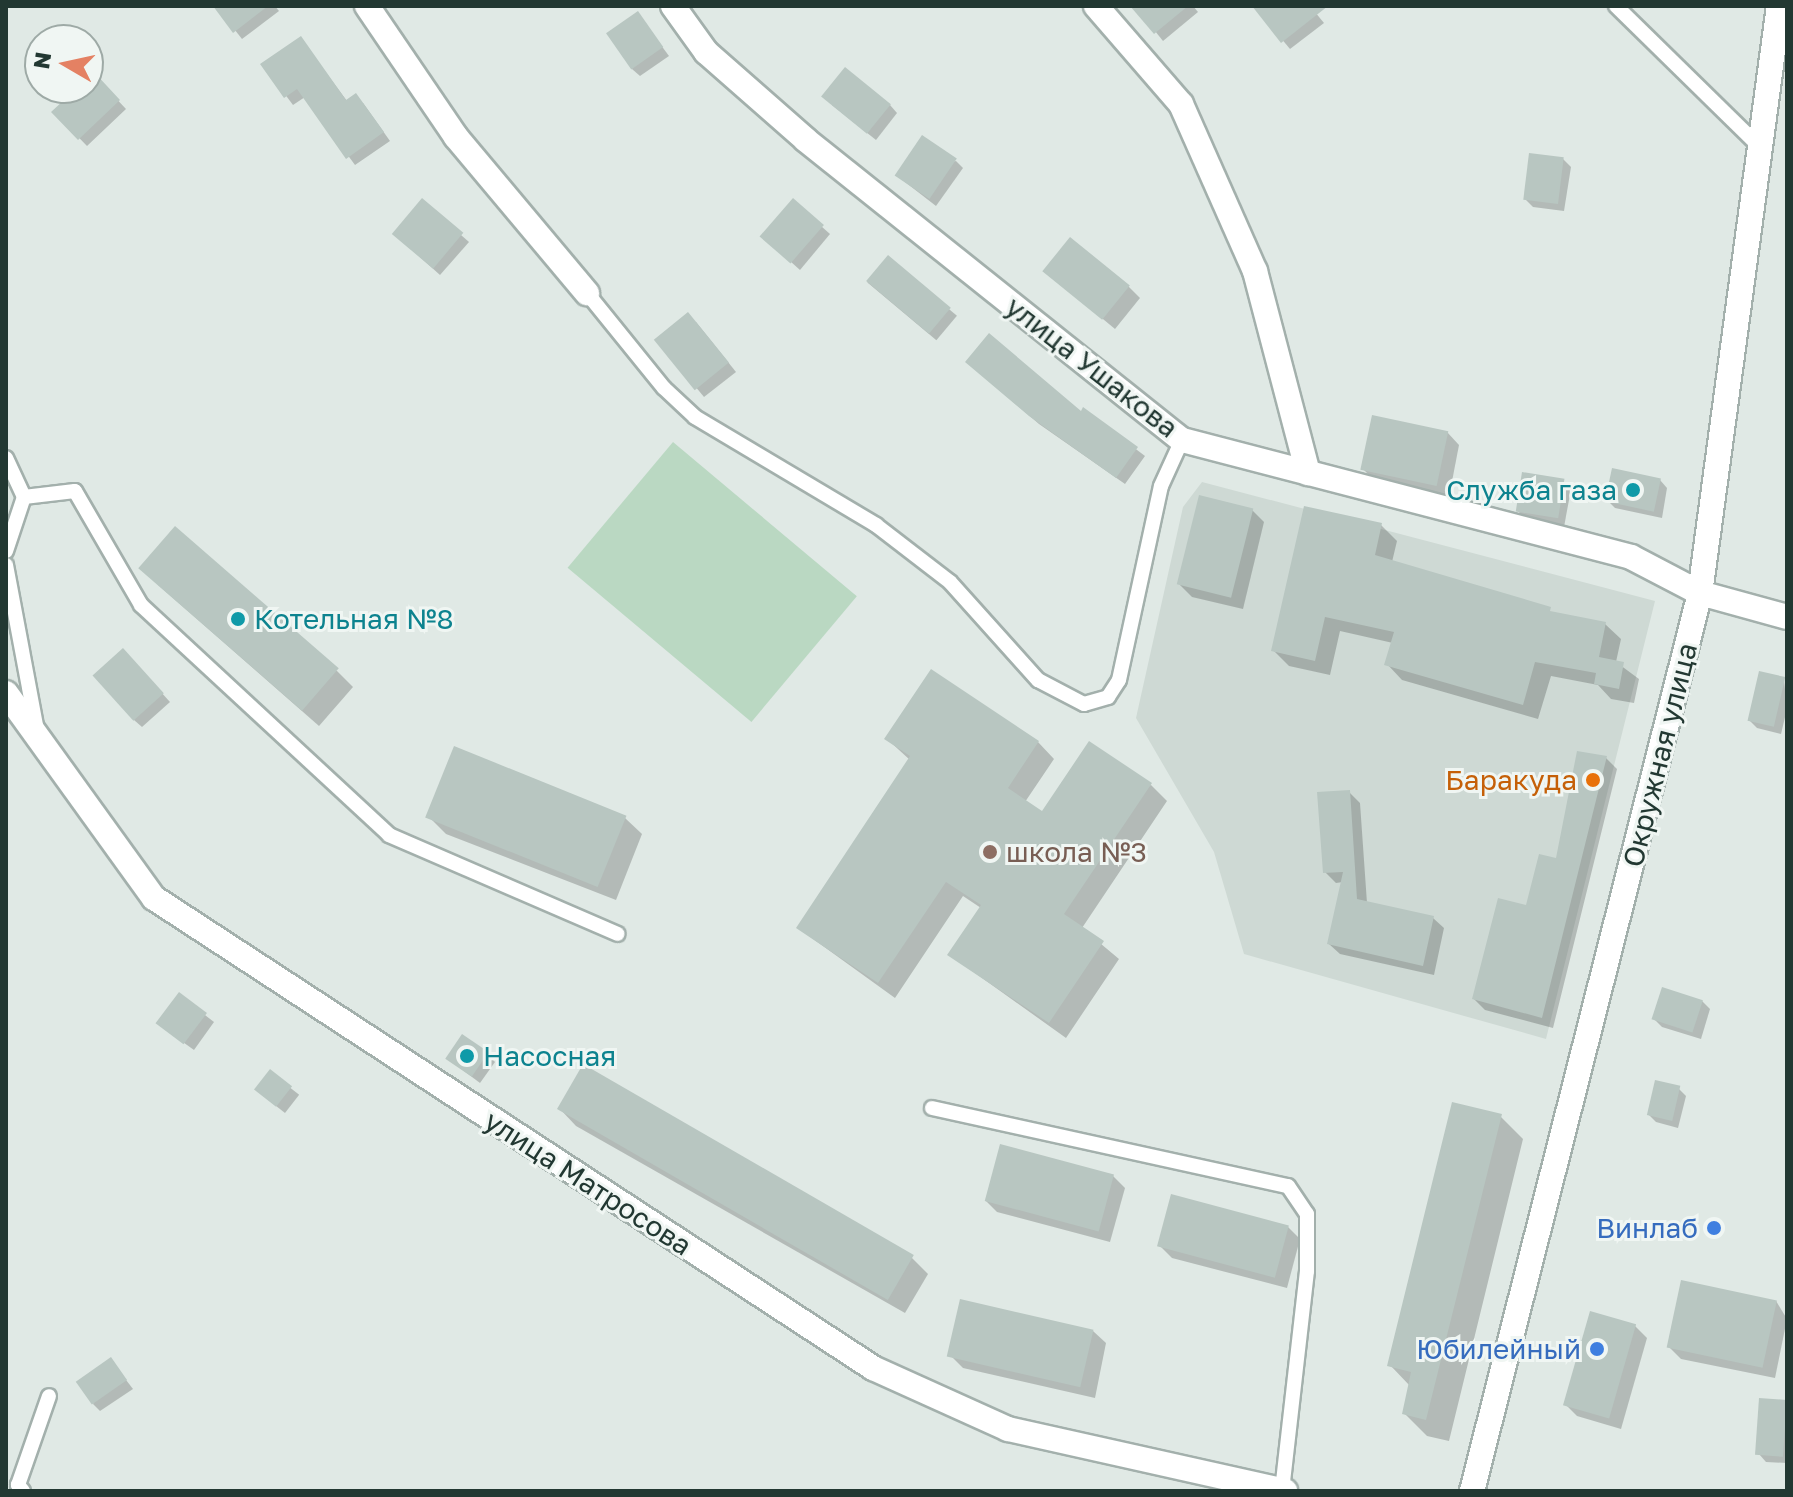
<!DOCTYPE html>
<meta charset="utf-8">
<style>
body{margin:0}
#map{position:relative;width:1793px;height:1497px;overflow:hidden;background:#e0e9e5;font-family:"Golos Text",sans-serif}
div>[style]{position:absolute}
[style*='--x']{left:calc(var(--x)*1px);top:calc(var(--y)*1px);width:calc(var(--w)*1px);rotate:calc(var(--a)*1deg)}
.built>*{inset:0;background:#ced9d4}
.green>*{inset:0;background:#bad8c2;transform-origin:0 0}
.shadow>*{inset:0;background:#0003;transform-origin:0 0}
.building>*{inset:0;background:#b8c6c1;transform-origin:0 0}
.roads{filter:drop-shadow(2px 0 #a3b0ac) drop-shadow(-2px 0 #a3b0ac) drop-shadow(0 2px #a3b0ac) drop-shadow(0 -2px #a3b0ac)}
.lane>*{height:14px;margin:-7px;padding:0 7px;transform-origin:7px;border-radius:7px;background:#fff}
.street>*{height:24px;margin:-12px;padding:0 12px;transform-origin:12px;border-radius:12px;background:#fff}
.secondary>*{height:24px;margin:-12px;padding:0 12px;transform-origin:12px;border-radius:12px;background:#fff}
.dots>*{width:22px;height:22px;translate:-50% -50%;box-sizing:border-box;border:4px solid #f0f6f3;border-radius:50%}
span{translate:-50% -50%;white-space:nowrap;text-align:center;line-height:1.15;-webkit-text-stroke:6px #f0f6f3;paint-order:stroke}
.street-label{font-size:28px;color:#223832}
.culture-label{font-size:28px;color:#0d838f}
.right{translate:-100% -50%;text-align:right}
.left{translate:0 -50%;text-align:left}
.food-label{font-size:28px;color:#c56008}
.education-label{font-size:28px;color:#785e54}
.shop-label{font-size:28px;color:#366cbe}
.frame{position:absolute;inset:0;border:8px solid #223832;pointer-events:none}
.north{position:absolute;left:24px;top:24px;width:80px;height:80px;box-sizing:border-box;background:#f0f6f3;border:2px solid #9eaaa6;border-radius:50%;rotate:279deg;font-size:22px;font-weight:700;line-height:32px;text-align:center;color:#223832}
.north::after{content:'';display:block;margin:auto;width:28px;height:36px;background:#e48163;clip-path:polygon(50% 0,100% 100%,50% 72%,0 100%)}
</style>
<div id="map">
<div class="built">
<i style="clip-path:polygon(1202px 482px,1655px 601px,1546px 1039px,1244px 954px,1214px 852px,1136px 718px,1183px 507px)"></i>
</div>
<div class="green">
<i style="left:673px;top:442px;width:240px;height:164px;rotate:40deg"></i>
</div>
<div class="shadow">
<i style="clip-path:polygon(216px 6px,275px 6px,279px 11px,242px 39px)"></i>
<i style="clip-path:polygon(1135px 6px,1193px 6px,1198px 12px,1163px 41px)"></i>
<i style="clip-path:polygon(1310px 6px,1324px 23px,1290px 49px,1255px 7px)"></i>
<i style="clip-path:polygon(638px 14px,669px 56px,640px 76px,632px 69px)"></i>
<i style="clip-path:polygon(301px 39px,347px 101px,363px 103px,390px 141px,355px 165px,305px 97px,293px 105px,263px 65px)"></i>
<i style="clip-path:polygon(94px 75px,126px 109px,87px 146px,54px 112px,80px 88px,88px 88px)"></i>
<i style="clip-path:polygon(832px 105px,890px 105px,897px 113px,876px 140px)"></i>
<i style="clip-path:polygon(1563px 159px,1571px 167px,1564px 211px,1533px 207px,1525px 199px)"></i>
<i style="clip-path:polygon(956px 161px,963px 168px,936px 206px,896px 175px)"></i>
<i style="clip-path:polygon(793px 201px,830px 234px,800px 270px,771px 244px)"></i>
<i style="clip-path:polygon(461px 235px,469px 242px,440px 275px,401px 240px)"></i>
<i style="left:888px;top:258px;width:90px;height:32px;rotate:40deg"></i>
<i style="clip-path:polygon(1045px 271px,1128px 286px,1140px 298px,1115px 329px)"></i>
<i style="clip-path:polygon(696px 322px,736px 372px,704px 397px,657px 340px)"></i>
<i style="clip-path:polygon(976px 370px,1081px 414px,1084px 410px,1145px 456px,1125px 484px,1039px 424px)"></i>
<i style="clip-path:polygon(1447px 432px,1459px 445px,1449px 497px,1375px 481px,1363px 469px)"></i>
<i style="clip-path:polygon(1660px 480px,1667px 488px,1662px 518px,1615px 508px,1607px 500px)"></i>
<i style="clip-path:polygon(1563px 481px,1571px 489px,1564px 527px,1525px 519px,1518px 511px)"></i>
<i style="clip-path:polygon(1252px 510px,1264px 522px,1243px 609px,1192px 597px,1180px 585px)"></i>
<i style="clip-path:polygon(1381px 525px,1397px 541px,1392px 562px,1556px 614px,1605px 624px,1621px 639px,1616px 662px,1639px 679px,1634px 703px,1611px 699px,1598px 685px,1551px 676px,1538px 719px,1402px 680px,1387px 664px,1393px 643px,1340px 631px,1330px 675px,1289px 666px,1273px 650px)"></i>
<i style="clip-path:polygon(157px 584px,337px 671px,353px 687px,319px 726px)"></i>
<i style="clip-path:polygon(131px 659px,170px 702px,142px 727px,134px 720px)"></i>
<i style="clip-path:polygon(1784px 679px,1787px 709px,1781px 734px,1757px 728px,1749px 720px)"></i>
<i style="clip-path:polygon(887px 739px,1038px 742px,1054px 759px,1025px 802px,1043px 814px,1151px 785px,1167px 801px,1082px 928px,1119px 959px,1066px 1038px,950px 955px,981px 908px,963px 896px,895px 998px,798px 928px,910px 760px)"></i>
<i style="clip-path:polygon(1606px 758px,1617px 769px,1553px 1028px,1485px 1010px,1474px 999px,1558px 861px)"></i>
<i style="clip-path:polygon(1349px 792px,1360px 803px,1367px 903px,1433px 918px,1444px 928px,1434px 975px,1340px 954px,1329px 944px,1343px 882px,1336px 883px,1325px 872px)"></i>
<i style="clip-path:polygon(430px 818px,625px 818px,642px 834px,616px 900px,446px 834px)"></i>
<i style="clip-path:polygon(179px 995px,214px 1022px,194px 1050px,166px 1030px)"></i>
<i style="clip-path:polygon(1702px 1001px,1710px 1009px,1701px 1039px,1662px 1027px,1654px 1019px)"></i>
<i style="clip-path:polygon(487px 1054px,495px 1062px,480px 1083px,448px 1059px)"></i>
<i style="left:270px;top:1072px;width:37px;height:23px;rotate:38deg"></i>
<i style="clip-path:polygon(1678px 1088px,1686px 1096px,1678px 1128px,1656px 1122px,1648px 1114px)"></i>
<i style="clip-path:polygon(560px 1109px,911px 1257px,928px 1274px,905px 1313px,576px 1126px)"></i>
<i style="clip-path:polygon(1500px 1116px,1523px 1139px,1449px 1441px,1427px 1436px,1404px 1413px,1410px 1386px,1390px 1365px)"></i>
<i style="clip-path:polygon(1113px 1176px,1125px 1188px,1110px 1242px,997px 1212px,985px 1200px)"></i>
<i style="clip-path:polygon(1288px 1227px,1300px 1239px,1287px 1288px,1172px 1258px,1160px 1246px)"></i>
<i style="clip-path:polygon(1776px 1301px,1787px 1319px,1775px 1378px,1681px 1359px,1669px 1347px)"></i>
<i style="clip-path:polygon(1635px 1326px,1647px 1338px,1621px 1429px,1577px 1416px,1565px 1404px)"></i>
<i style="clip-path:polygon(1093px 1331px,1106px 1343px,1095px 1398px,963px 1368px,951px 1356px)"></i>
<i style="clip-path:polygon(110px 1359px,133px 1389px,100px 1411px,93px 1404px)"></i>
<i style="clip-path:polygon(1787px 1402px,1787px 1463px,1766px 1462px,1759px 1454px)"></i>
</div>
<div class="building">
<i style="clip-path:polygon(213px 6px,268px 6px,233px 33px)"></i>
<i style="clip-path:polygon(1130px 6px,1188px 6px,1154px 34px)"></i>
<i style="clip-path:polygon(1252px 6px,1328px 6px,1281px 43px)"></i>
<i style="left:638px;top:11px;width:44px;height:39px;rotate:55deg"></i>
<i style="clip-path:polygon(301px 36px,346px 100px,356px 93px,384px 132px,346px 159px,297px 89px,284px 98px,260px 64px)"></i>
<i style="left:845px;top:67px;width:59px;height:38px;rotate:39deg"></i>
<i style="clip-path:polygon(94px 72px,120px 100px,78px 140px,51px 112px,77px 88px,88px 88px)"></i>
<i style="left:922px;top:135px;width:42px;height:49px;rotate:34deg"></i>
<i style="left:1529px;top:153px;width:35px;height:47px;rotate:7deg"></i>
<i style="left:422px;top:198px;width:54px;height:47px;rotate:40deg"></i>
<i style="left:793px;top:198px;width:41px;height:51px;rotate:41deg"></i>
<i style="left:1070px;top:237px;width:77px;height:44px;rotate:39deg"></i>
<i style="left:888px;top:255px;width:82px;height:34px;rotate:40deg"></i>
<i style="left:688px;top:312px;width:65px;height:44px;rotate:51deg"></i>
<i style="clip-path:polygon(989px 333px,1081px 411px,1083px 407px,1138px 447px,1116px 478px,1029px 416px,965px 362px)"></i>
<i style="left:1372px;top:415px;width:78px;height:56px;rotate:12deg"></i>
<i style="left:1612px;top:468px;width:50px;height:34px;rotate:12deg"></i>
<i style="left:1522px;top:472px;width:43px;height:40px;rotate:9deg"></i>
<i style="left:1199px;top:495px;width:56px;height:92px;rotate:14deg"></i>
<i style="clip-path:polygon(1304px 506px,1382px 523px,1375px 555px,1551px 607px,1550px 611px,1606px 622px,1599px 657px,1624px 662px,1619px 689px,1594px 684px,1596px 673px,1535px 662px,1523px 705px,1384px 665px,1394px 632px,1325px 617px,1315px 661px,1271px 651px)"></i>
<i style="left:175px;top:526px;width:217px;height:56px;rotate:41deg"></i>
<i style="left:123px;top:648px;width:61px;height:41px;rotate:48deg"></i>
<i style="clip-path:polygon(931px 669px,1039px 741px,1008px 788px,1042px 811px,1089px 741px,1152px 783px,1064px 914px,1104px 941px,1049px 1023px,947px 955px,981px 905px,946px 882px,878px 983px,796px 928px,910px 756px,884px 739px)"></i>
<i style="left:1759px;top:671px;width:27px;height:51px;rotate:13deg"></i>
<i style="left:454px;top:746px;width:186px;height:77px;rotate:22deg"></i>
<i style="clip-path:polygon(1577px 751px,1607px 756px,1542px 1018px,1472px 999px,1498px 898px,1526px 905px,1539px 854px,1556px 858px)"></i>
<i style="clip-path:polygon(1350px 790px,1357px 899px,1434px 916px,1423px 966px,1327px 944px,1343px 872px,1323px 873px,1317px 792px)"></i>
<i style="left:1662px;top:987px;width:43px;height:34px;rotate:18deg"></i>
<i style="left:179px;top:992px;width:35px;height:39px;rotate:37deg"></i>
<i style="left:462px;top:1034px;width:32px;height:30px;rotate:34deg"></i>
<i style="left:583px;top:1064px;width:382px;height:52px;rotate:30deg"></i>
<i style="left:270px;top:1069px;width:28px;height:26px;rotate:38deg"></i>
<i style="left:1655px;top:1080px;width:26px;height:36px;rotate:13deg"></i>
<i style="clip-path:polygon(1452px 1102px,1502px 1114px,1426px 1420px,1402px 1414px,1411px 1372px,1387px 1366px)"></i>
<i style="left:1000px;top:1144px;width:118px;height:59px;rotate:15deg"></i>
<i style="left:1171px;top:1194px;width:122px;height:54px;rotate:15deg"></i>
<i style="left:1681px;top:1280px;width:98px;height:69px;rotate:12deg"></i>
<i style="left:960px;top:1299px;width:137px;height:59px;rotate:13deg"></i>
<i style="left:1590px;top:1311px;width:48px;height:98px;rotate:16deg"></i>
<i style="left:111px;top:1357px;width:28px;height:43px;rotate:55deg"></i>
<i style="left:1759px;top:1398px;width:28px;height:57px;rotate:4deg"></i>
</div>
<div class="roads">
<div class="lane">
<i style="--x:1616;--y:6;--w:202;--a:44.4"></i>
<i style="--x:587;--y:293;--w:122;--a:51"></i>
<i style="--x:664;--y:388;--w:42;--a:43.1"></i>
<i style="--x:695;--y:417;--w:211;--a:30.8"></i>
<i style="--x:876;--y:525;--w:93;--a:37.6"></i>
<i style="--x:950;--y:582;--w:132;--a:48.1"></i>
<i style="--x:1038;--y:680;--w:52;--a:27.6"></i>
<i style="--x:1084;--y:704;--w:25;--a:-16"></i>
<i style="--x:1108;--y:697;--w:20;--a:-57"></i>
<i style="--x:1119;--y:680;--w:198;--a:-77.8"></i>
<i style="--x:1161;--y:486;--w:51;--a:-65.5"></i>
<i style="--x:6;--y:458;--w:43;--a:65.2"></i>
<i style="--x:6;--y:551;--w:57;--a:-71.6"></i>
<i style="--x:24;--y:497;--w:51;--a:-6.7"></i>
<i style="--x:75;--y:491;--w:132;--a:59.9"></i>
<i style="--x:141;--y:605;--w:338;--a:42.8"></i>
<i style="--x:389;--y:835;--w:249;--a:23.4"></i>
<i style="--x:6;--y:565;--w:164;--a:79.4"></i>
<i style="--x:932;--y:1108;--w:364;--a:12.4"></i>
<i style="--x:1288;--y:1186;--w:34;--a:56"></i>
<i style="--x:1307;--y:1214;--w:57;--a:90"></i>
<i style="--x:1307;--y:1271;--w:220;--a:96.5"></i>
<i style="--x:23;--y:1491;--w:8;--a:-130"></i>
<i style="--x:18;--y:1485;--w:94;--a:-70.8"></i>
</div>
<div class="street">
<i style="--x:367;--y:6;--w:158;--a:55.8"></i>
<i style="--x:456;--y:137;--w:204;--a:50"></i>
<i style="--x:673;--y:6;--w:57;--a:54.3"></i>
<i style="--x:706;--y:52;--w:133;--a:41.3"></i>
<i style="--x:806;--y:140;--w:481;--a:38.6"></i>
<i style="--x:1182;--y:440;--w:464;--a:14.6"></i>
<i style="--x:1631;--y:557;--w:78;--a:27.6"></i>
<i style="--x:1700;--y:593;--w:90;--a:15.4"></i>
<i style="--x:1096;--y:6;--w:130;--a:49.1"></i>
<i style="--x:1181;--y:104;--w:183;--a:66.1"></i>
<i style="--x:1255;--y:271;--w:209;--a:75.3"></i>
<i style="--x:6;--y:693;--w:253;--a:54.2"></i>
<i style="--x:154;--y:898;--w:859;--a:33.17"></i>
<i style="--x:873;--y:1368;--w:148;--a:24.3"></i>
<i style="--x:1008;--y:1429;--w:284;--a:12.6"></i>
</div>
<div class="secondary">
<i style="--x:1472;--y:1491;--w:926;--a:-75.75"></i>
<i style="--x:1700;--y:593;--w:592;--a:-82.34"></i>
</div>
</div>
<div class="dots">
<i style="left:1633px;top:490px;background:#0f9aa8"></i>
<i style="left:238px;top:619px;background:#0f9aa8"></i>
<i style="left:1593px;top:780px;background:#e8710a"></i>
<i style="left:990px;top:852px;background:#8d6e63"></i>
<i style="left:467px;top:1056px;background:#0f9aa8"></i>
<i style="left:1714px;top:1228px;background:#3f7fe0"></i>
<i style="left:1597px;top:1349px;background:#3f7fe0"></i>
</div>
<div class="street-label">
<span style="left:1092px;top:367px;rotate:38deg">улица Ушакова</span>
<span style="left:1660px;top:755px;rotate:-76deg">Окружная улица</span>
<span style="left:588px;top:1183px;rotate:33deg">улица Матросова</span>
</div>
<div class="culture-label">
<span class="right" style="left:1617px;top:490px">Служба газа</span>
<span class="left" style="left:254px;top:619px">Котельная №8</span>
<span class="left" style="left:483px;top:1056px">Насосная</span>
</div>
<div class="food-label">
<span class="right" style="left:1577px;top:780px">Баракуда</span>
</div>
<div class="education-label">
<span class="left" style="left:1006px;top:852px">школа №3</span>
</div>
<div class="shop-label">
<span class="right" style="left:1698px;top:1228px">Винлаб</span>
<span class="right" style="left:1581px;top:1349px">Юбилейный</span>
</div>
<div class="frame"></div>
<div class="north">N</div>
</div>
